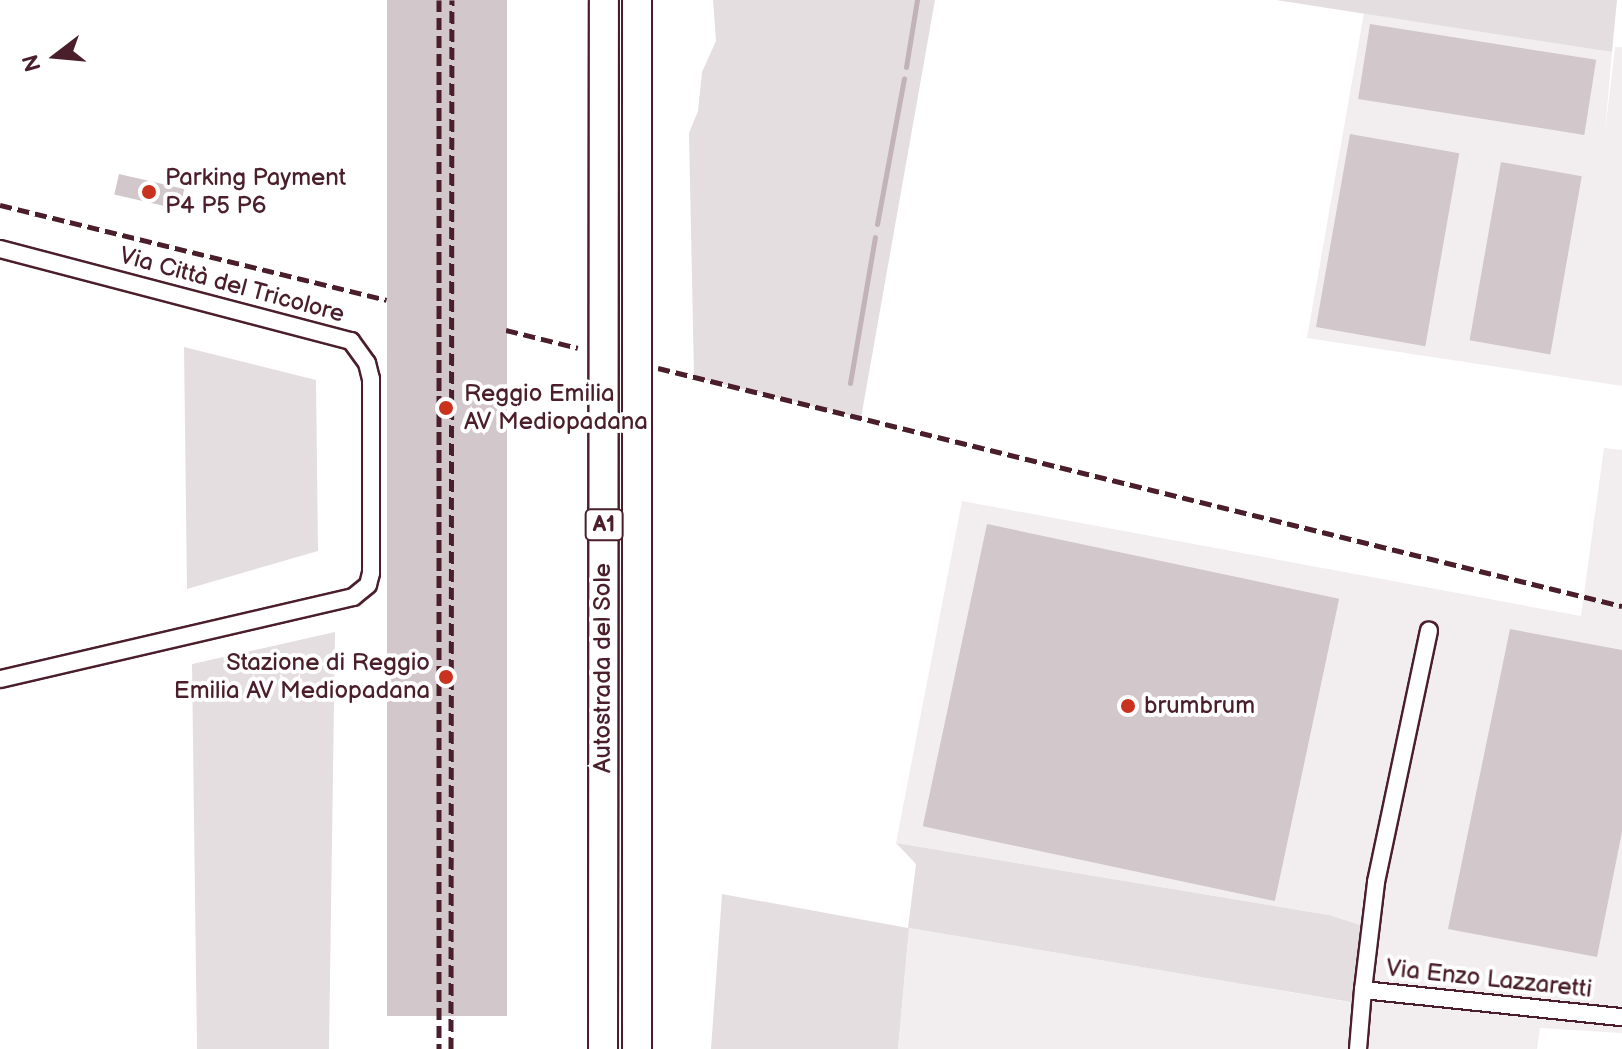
<!DOCTYPE html>
<meta charset="utf-8">
<style>
body{margin:0}
#map{position:relative;width:1622px;height:1049px;overflow:hidden;background:#fff;font-family:"Balsamiq Sans",sans-serif}
div>[style]{position:absolute}
[style*='--x']{left:calc(var(--x)*1px);top:calc(var(--y)*1px);width:calc(var(--w)*1px);rotate:calc(var(--a)*1deg)}
.built>*{inset:0;background:#f2eeef}
.green>*{inset:0;background:#e5dee0}
.stream>*{height:5px;margin:-2.5px;padding:0 2.5px;transform-origin:2.5px;border-radius:2.5px;background:#c1b3b6}
.building>*{inset:0;background:#d2c7cb;transform-origin:0 0}
.roads{filter:drop-shadow(2px 0 #4a1f2b) drop-shadow(-2px 0 #4a1f2b) drop-shadow(0 2px #4a1f2b) drop-shadow(0 -2px #4a1f2b)}
.minor>*{height:16px;margin:-8px;padding:0 8px;transform-origin:8px;border-radius:8px;background:#fff}
.motorway>*{height:28px;margin:-14px;padding:0 14px;transform-origin:14px;border-radius:14px;background:#fff}
.rail>*{height:5px;margin-top:-2.5px;transform-origin:0;background:repeating-linear-gradient(90deg,#4a1f2b 0 12px,transparent 0 18px)}
.dots>*{width:22px;height:22px;translate:-50% -50%;box-sizing:border-box;border:4px solid #fff;border-radius:50%}
span{translate:-50% -50%;white-space:nowrap;text-align:center;line-height:1.15;-webkit-text-stroke:8px #fff;paint-order:stroke}
.shield-label span{padding:2px 6px;background:#fff;border:2px solid;border-radius:6px;-webkit-text-stroke-width:0}
.shield-label{font-size:22px;color:#4a1f2b;font-weight:700}
.poi-label{font-size:24px;color:#4a1f2b}
.left{translate:0 -50%;text-align:left}
.right{translate:-100% -50%;text-align:right}
.street-label{font-size:24px;color:#4a1f2b}
.north{position:absolute;left:16px;top:16px;width:80px;height:80px;-webkit-text-stroke:6px #fff;paint-order:stroke;rotate:254deg;font-size:22px;font-weight:700;line-height:32px;text-align:center;color:#4a1f2b}
.north::after{content:'';display:block;margin:auto;width:28px;height:36px;background:#4a1f2b;clip-path:polygon(50% 0,100% 100%,50% 72%,0 100%)}
</style>
<div id="map">
<div class="built">
<i style="clip-path:polygon(1364px 13px,1612px 52px,1605px 132px,1615px 47px,1622px 47px,1622px 386px,1307px 338px)"></i>
<i style="clip-path:polygon(1604px 448px,1622px 450px,1622px 1033px,1540px 1028px,1537px 1049px,898px 1049px,909px 928px,1361px 1004px,1359px 925px,1329px 915px,896px 843px,962px 501px,1581px 616px)"></i>
</div>
<div class="green">
<i style="clip-path:polygon(713px 0,935px 0,861px 418px,694px 377px,689px 133px,698px 111px,702px 72px,716px 41px)"></i>
<i style="clip-path:polygon(1276px 0,1617px 0,1612px 52px)"></i>
<i style="clip-path:polygon(184px 347px,316px 380px,318px 551px,187px 589px)"></i>
<i style="clip-path:polygon(335px 632px,329px 1049px,197px 1049px,192px 664px)"></i>
<i style="clip-path:polygon(896px 843px,1329px 915px,1360px 925px,1362px 1004px,909px 928px,898px 1049px,711px 1049px,722px 894px,908px 928px,916px 864px)"></i>
</div>
<div class="stream">
<i style="--x:906;--y:67;--w:68;--a:-80.7"></i>
<i style="--x:877;--y:224;--w:148;--a:-79.5"></i>
<i style="--x:850;--y:383;--w:148;--a:-80.3"></i>
</div>
<div class="building">
<i style="left:387px;top:0;width:120px;height:1016px"></i>
<i style="left:1370px;top:24px;width:229px;height:76px;rotate:9deg"></i>
<i style="left:1350px;top:134px;width:111px;height:196px;rotate:10deg"></i>
<i style="left:1501px;top:162px;width:82px;height:181px;rotate:10deg"></i>
<i style="left:119px;top:174px;width:67px;height:21px;rotate:13deg"></i>
<i style="left:987px;top:524px;width:360px;height:309px;rotate:12deg"></i>
<i style="clip-path:polygon(1510px 629px,1622px 650px,1622px 832px,1597px 957px,1448px 929px)"></i>
</div>
<div class="roads">
<div class="minor">
<i style="--x:0;--y:249;--w:363;--a:14.7"></i>
<i style="--x:351;--y:341;--w:27;--a:54"></i>
<i style="--x:367;--y:363;--w:16;--a:76"></i>
<i style="--x:371;--y:379;--w:194;--a:90"></i>
<i style="--x:371;--y:573;--w:12;--a:104"></i>
<i style="--x:368;--y:585;--w:19;--a:141"></i>
<i style="--x:353;--y:597;--w:362;--a:166.9"></i>
<i style="--x:1363;--y:990;--w:109;--a:-83.1"></i>
<i style="--x:1376;--y:882;--w:257;--a:-78.1"></i>
<i style="--x:1358;--y:1049;--w:59;--a:-85.2"></i>
<i style="--x:1363;--y:990;--w:260;--a:6"></i>
</div>
<div class="motorway">
<i style="--x:637;--y:0;--w:1049;--a:90"></i>
<i style="--x:603;--y:1049;--w:1049;--a:-89.95"></i>
</div>
</div>
<div class="rail">
<i style="--x:439;--y:0;--w:1049;--a:90"></i>
<i style="--x:0;--y:205;--w:398;--a:13.8"></i>
<i style="--x:506;--y:330;--w:74;--a:14"></i>
<i style="--x:658;--y:368;--w:993;--a:13.87"></i>
<i style="--x:451;--y:1049;--w:1049;--a:-89.95"></i>
</div>
<div class="dots">
<i style="left:149px;top:192px;background:#c8321e"></i>
<i style="left:446px;top:408px;background:#c8321e"></i>
<i style="left:446px;top:677px;background:#c8321e"></i>
<i style="left:1128px;top:706px;background:#c8321e"></i>
</div>
<div class="shield-label">
<span style="left:604px;top:525px">A1</span>
</div>
<div class="poi-label">
<span class="left" style="left:165px;top:192px">Parking Payment<br>P4 P5 P6</span>
<span class="left" style="left:464px;top:408px">Reggio Emilia<br>AV Mediopadana</span>
<span class="right" style="left:430px;top:677px">Stazione di Reggio<br>Emilia AV Mediopadana</span>
<span class="left" style="left:1144px;top:706px">brumbrum</span>
</div>
<div class="street-label">
<span style="left:232px;top:285px;rotate:15deg">Via Città del Tricolore</span>
<span style="left:603px;top:668px;rotate:-90deg">Autostrada del Sole</span>
<span style="left:1489px;top:979px;rotate:6deg">Via Enzo Lazzaretti</span>
</div>
<div class="north">N</div>
</div>
